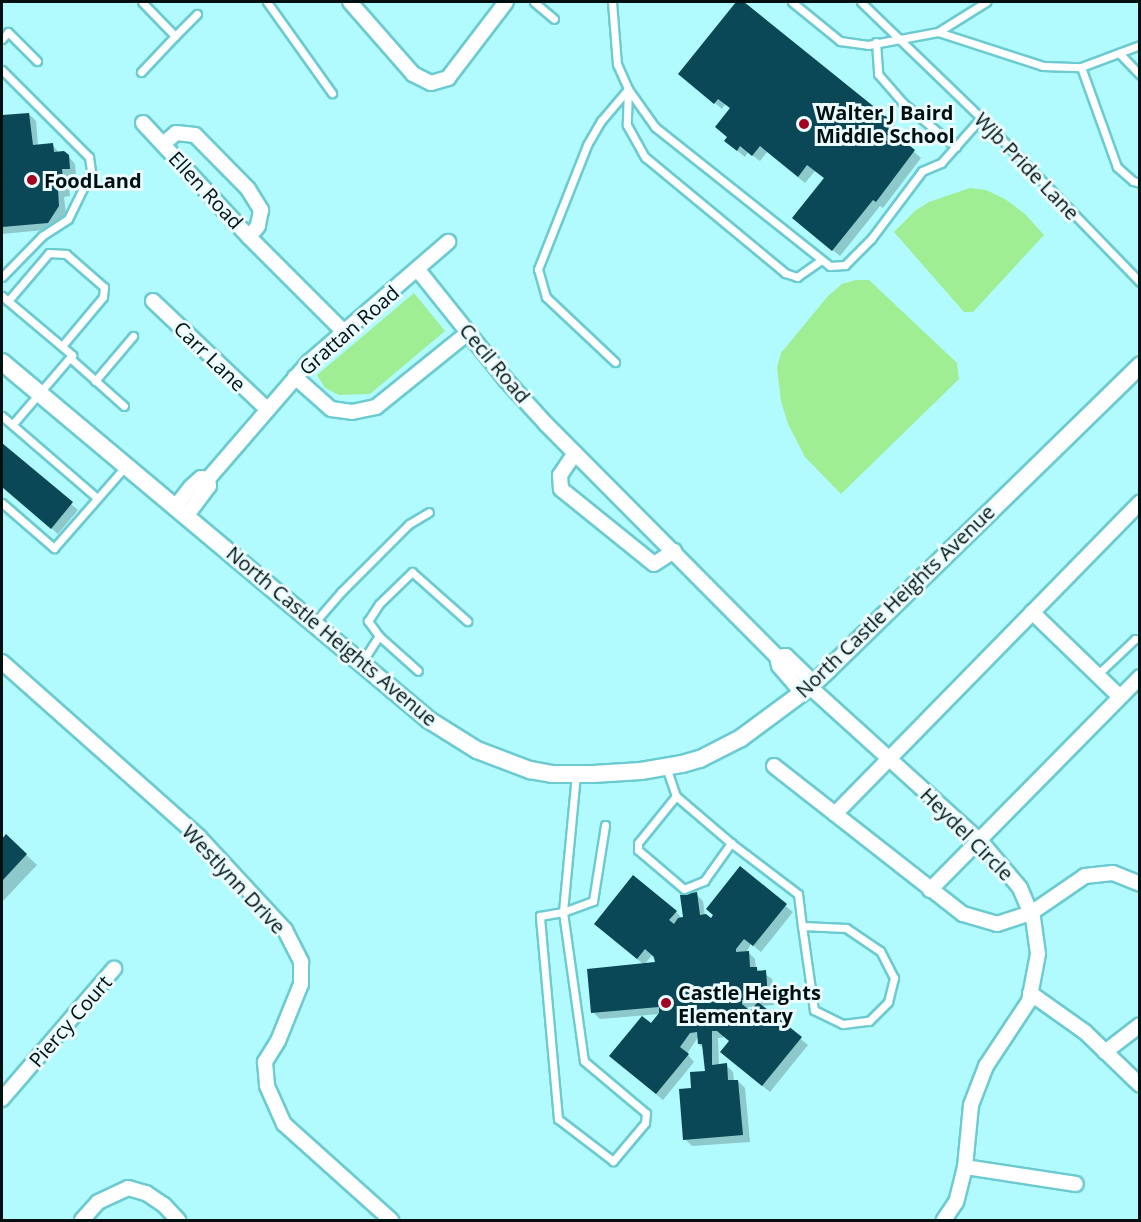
<!DOCTYPE html>
<style>
body{margin:0}
#map{position:relative;width:1141px;height:1222px;overflow:hidden;background:#b1fafe;font-family:"Open Sans",sans-serif}
div>[style]{position:absolute}
[style*='--x']{left:calc(var(--x)*1px);top:calc(var(--y)*1px);width:calc(var(--w)*1px);rotate:calc(var(--a)*1deg)}
.green>*{inset:0;background:#9fee94}
.shadow>*{inset:0;background:#0003}
.building>*{inset:0;background:#0a4757}
.roads{filter:drop-shadow(2px 0 #6ccbd1) drop-shadow(-2px 0 #6ccbd1) drop-shadow(0 2px #6ccbd1) drop-shadow(0 -2px #6ccbd1)}
.service>*{height:7px;margin:-3.5px;padding:0 3.5px;transform-origin:3.5px;border-radius:3.5px;background:#fff}
.minor>*{height:14px;margin:-7px;padding:0 7px;transform-origin:7px;border-radius:7px;background:#fff}
.tertiary>*{height:16px;margin:-8px;padding:0 8px;transform-origin:8px;border-radius:8px;background:#fff}
.dots>*{width:16px;height:16px;translate:-50% -50%;box-sizing:border-box;border:3px solid #eafcfd;border-radius:50%}
span{translate:-50% -50%;white-space:nowrap;text-align:center;line-height:1.15;-webkit-text-stroke:6px #eafcfd;paint-order:stroke}
.poi-label{font-size:20px;color:#000f10;font-weight:700}
.left{translate:0 -50%;text-align:left}
.street-label{font-size:20px;color:#000f10}
.frame{position:absolute;inset:0;border:3px solid #000f10;pointer-events:none}
</style>
<div id="map">
<div class="green">
<i style="clip-path:polygon(970px 188px,986px 190px,1005px 199px,1025px 214px,1044px 235px,973px 312px,964px 312px,894px 232px,915px 211px,929px 202px)"></i>
<i style="clip-path:polygon(856px 280px,869px 280px,957px 363px,959px 379px,841px 494px,805px 457px,788px 424px,781px 401px,777px 368px,781px 353px,828px 296px,842px 284px)"></i>
<i style="clip-path:polygon(414px 293px,445px 331px,370px 394px,339px 395px,325px 388px,317px 375px)"></i>
</div>
<div class="shadow">
<i style="clip-path:polygon(738px 2px,892px 123px,899px 130px,895px 135px,921px 158px,883px 208px,880px 206px,840px 256px,794px 218px,825px 179px,815px 171px,805px 183px,767px 152px,760px 161px,748px 152px,745px 157px,733px 147px,729px 137px,731px 109px,725px 104px,722px 109px,680px 74px)"></i>
<i style="clip-path:polygon(29px 114px,36px 121px,38px 146px,52px 144px,59px 153px,68px 156px,75px 164px,76px 175px,68px 176px,70px 196px,64px 197px,66px 214px,55px 229px,2px 234px,2px 117px)"></i>
<i style="clip-path:polygon(2px 445px,78px 510px,58px 534px,2px 486px)"></i>
<i style="clip-path:polygon(6px 836px,37px 865px,2px 902px,2px 841px)"></i>
<i style="clip-path:polygon(evenodd,740px 868px,793px 912px,761px 952px,751px 944px,747px 951px,755px 959px,756px 968px,772px 979px,774px 1005px,760px 1006px,808px 1045px,770px 1092px,729px 1059px,731px 1042px,725px 1037px,718px 1038px,719px 1065px,726px 1065px,733px 1072px,734px 1081px,738px 1081px,745px 1088px,750px 1142px,692px 1146px,685px 1139px,693px 1089px,706px 1072px,704px 1049px,699px 1044px,698px 1037px,687px 1054px,694px 1062px,663px 1100px,618px 1063px,660px 1014px,600px 1019px,593px 1012px,656px 964px,652px 955px,644px 965px,603px 930px,676px 912px,685px 921px,696px 894px,703px 901px,705px 916px,711px 920px,740px 868px,757px 1006px,751px 1013px,748px 1011px,748px 1007px,757px 1006px)"></i>
</div>
<div class="building">
<i style="clip-path:polygon(736px 2px,744px 2px,893px 122px,888px 128px,915px 150px,876px 202px,873px 200px,832px 251px,792px 218px,824px 178px,807px 165px,798px 177px,760px 146px,752px 156px,740px 146px,737px 151px,724px 141px,727px 137px,715px 127px,730px 108px,718px 99px,714px 104px,678px 74px)"></i>
<i style="clip-path:polygon(29px 113px,33px 145px,53px 143px,54px 152px,64px 151px,69px 155px,70px 169px,62px 169px,64px 190px,58px 190px,59px 206px,48px 223px,2px 227px,2px 115px)"></i>
<i style="clip-path:polygon(2px 443px,73px 502px,51px 529px,2px 487px)"></i>
<i style="clip-path:polygon(6px 834px,27px 854px,2px 881px,2px 839px)"></i>
<i style="clip-path:polygon(740px 866px,787px 904px,753px 946px,744px 939px,736px 949px,736px 952px,749px 951px,750px 967px,757px 967px,757px 971px,766px 970px,768px 998px,742px 1000px,742px 1004px,750px 1011px,758px 1002px,802px 1037px,762px 1086px,720px 1052px,729px 1041px,717px 1031px,712px 1031px,712px 1065px,727px 1063px,728px 1080px,738px 1080px,743px 1135px,683px 1140px,679px 1089px,691px 1088px,690px 1072px,705px 1071px,702px 1044px,698px 1044px,697px 1032px,690px 1033px,680px 1047px,689px 1054px,656px 1094px,609px 1056px,642px 1016px,651px 1023px,659px 1013px,659px 1007px,591px 1013px,587px 969px,655px 962px,654px 957px,645px 949px,637px 959px,594px 924px,633px 875px,677px 911px,669px 920px,674px 924px,678px 918px,683px 917px,680px 895px,697px 892px,700px 915px,706px 914px,711px 918px,713px 915px,706px 909px)"></i>
</div>
<div class="roads">
<div class="service">
<i style="--x:267;--y:2;--w:112;--a:54.5"></i>
<i style="--x:534;--y:2;--w:26;--a:40"></i>
<i style="--x:612;--y:2;--w:62;--a:85.4"></i>
<i style="--x:617;--y:64;--w:27;--a:66"></i>
<i style="--x:628;--y:89;--w:47;--a:54.6"></i>
<i style="--x:655;--y:127;--w:223;--a:38.5"></i>
<i style="--x:830;--y:266;--w:15;--a:-4"></i>
<i style="--x:845;--y:265;--w:37;--a:-45"></i>
<i style="--x:871;--y:239;--w:85;--a:-53.1"></i>
<i style="--x:922;--y:171;--w:21;--a:-23"></i>
<i style="--x:941;--y:163;--w:60;--a:-48.4"></i>
<i style="--x:792;--y:2;--w:62;--a:39.1"></i>
<i style="--x:840;--y:41;--w:28;--a:8"></i>
<i style="--x:868;--y:45;--w:71;--a:-10.5"></i>
<i style="--x:938;--y:32;--w:57;--a:-32"></i>
<i style="--x:861;--y:2;--w:167;--a:44"></i>
<i style="--x:981;--y:118;--w:228;--a:45.9"></i>
<i style="--x:938;--y:32;--w:110;--a:17.9"></i>
<i style="--x:1043;--y:66;--w:38;--a:2"></i>
<i style="--x:1081;--y:67;--w:63;--a:-20.4"></i>
<i style="--x:175;--y:36;--w:31;--a:-45"></i>
<i style="--x:2;--y:39;--w:9;--a:-49"></i>
<i style="--x:8;--y:32;--w:41;--a:45"></i>
<i style="--x:876;--y:42;--w:32;--a:86"></i>
<i style="--x:878;--y:74;--w:38;--a:49"></i>
<i style="--x:903;--y:103;--w:69;--a:39.7"></i>
<i style="--x:1119;--y:53;--w:30;--a:46"></i>
<i style="--x:1081;--y:67;--w:106;--a:70.2"></i>
<i style="--x:1117;--y:167;--w:21;--a:41"></i>
<i style="--x:1133;--y:181;--w:7;--a:16"></i>
<i style="--x:2;--y:70;--w:123;--a:45"></i>
<i style="--x:89;--y:157;--w:15;--a:82"></i>
<i style="--x:91;--y:172;--w:52;--a:116.1"></i>
<i style="--x:68;--y:219;--w:31;--a:147"></i>
<i style="--x:42;--y:236;--w:57;--a:134.3"></i>
<i style="--x:141;--y:72;--w:50;--a:-46.6"></i>
<i style="--x:175;--y:36;--w:47;--a:-134.1"></i>
<i style="--x:628;--y:89;--w:36;--a:92"></i>
<i style="--x:627;--y:125;--w:37;--a:61"></i>
<i style="--x:645;--y:157;--w:182;--a:39.6"></i>
<i style="--x:785;--y:273;--w:13;--a:18"></i>
<i style="--x:797;--y:277;--w:29;--a:-35"></i>
<i style="--x:2;--y:296;--w:92;--a:40.1"></i>
<i style="--x:72;--y:355;--w:92;--a:130.6"></i>
<i style="--x:8;--y:301;--w:63;--a:-49.5"></i>
<i style="--x:49;--y:253;--w:17;--a:3"></i>
<i style="--x:66;--y:254;--w:50;--a:41"></i>
<i style="--x:104;--y:287;--w:10;--a:96"></i>
<i style="--x:103;--y:297;--w:64;--a:129.9"></i>
<i style="--x:70;--y:358;--w:72;--a:41.6"></i>
<i style="--x:615;--y:362;--w:95;--a:-136.7"></i>
<i style="--x:546;--y:297;--w:29;--a:-106"></i>
<i style="--x:538;--y:269;--w:133;--a:-68.4"></i>
<i style="--x:587;--y:145;--w:28;--a:-60"></i>
<i style="--x:601;--y:121;--w:42;--a:-49.8"></i>
<i style="--x:95;--y:381;--w:59;--a:-49.8"></i>
<i style="--x:2;--y:416;--w:125;--a:40.8"></i>
<i style="--x:2;--y:503;--w:69;--a:40.9"></i>
<i style="--x:54;--y:548;--w:108;--a:-48.8"></i>
<i style="--x:315;--y:622;--w:40;--a:-49"></i>
<i style="--x:341;--y:592;--w:96;--a:-45"></i>
<i style="--x:409;--y:524;--w:23;--a:-31"></i>
<i style="--x:379;--y:636;--w:52;--a:41.9"></i>
<i style="--x:362;--y:662;--w:31;--a:-57"></i>
<i style="--x:379;--y:636;--w:19;--a:-126"></i>
<i style="--x:368;--y:621;--w:20;--a:-57"></i>
<i style="--x:379;--y:604;--w:46;--a:-44.1"></i>
<i style="--x:412;--y:572;--w:74;--a:41.7"></i>
<i style="--x:1097;--y:675;--w:52;--a:-43.5"></i>
<i style="--x:1135;--y:639;--w:5;--a:0"></i>
<i style="--x:666;--y:767;--w:31;--a:71"></i>
<i style="--x:676;--y:796;--w:60;--a:129"></i>
<i style="--x:638;--y:843;--w:7;--a:90"></i>
<i style="--x:638;--y:850;--w:60;--a:40.3"></i>
<i style="--x:684;--y:889;--w:22;--a:-22"></i>
<i style="--x:704;--y:881;--w:47;--a:-54.6"></i>
<i style="--x:731;--y:843;--w:72;--a:-139.5"></i>
<i style="--x:576;--y:774;--w:139;--a:95.4"></i>
<i style="--x:563;--y:912;--w:150;--a:82"></i>
<i style="--x:584;--y:1061;--w:81;--a:40"></i>
<i style="--x:646;--y:1113;--w:10;--a:96"></i>
<i style="--x:645;--y:1123;--w:50;--a:130.1"></i>
<i style="--x:613;--y:1161;--w:69;--a:-142.6"></i>
<i style="--x:558;--y:1119;--w:204;--a:-95.1"></i>
<i style="--x:540;--y:916;--w:23;--a:-10"></i>
<i style="--x:563;--y:912;--w:32;--a:-20"></i>
<i style="--x:593;--y:901;--w:77;--a:-81"></i>
<i style="--x:731;--y:843;--w:84;--a:37.3"></i>
<i style="--x:798;--y:894;--w:32;--a:83"></i>
<i style="--x:802;--y:926;--w:85;--a:81.9"></i>
<i style="--x:814;--y:1010;--w:32;--a:26"></i>
<i style="--x:843;--y:1024;--w:26;--a:-7"></i>
<i style="--x:869;--y:1021;--w:27;--a:-45"></i>
<i style="--x:888;--y:1002;--w:25;--a:-76"></i>
<i style="--x:894;--y:978;--w:30;--a:-117"></i>
<i style="--x:880;--y:951;--w:41;--a:-145.9"></i>
<i style="--x:846;--y:928;--w:44;--a:-177.4"></i>
</div>
<div class="minor">
<i style="--x:350;--y:2;--w:96;--a:48.8"></i>
<i style="--x:413;--y:74;--w:20;--a:27"></i>
<i style="--x:431;--y:83;--w:18;--a:-16"></i>
<i style="--x:448;--y:78;--w:96;--a:-52.7"></i>
<i style="--x:143;--y:123;--w:156;--a:47.1"></i>
<i style="--x:249;--y:237;--w:134;--a:45"></i>
<i style="--x:163;--y:144;--w:17;--a:-40"></i>
<i style="--x:176;--y:133;--w:19;--a:6"></i>
<i style="--x:195;--y:135;--w:76;--a:45.5"></i>
<i style="--x:248;--y:189;--w:25;--a:58"></i>
<i style="--x:261;--y:210;--w:16;--a:101"></i>
<i style="--x:258;--y:226;--w:14;--a:129"></i>
<i style="--x:418;--y:270;--w:141;--a:51.3"></i>
<i style="--x:506;--y:380;--w:59;--a:47.7"></i>
<i style="--x:546;--y:424;--w:328;--a:45.2"></i>
<i style="--x:153;--y:301;--w:158;--a:43.5"></i>
<i style="--x:295;--y:377;--w:48;--a:41.6"></i>
<i style="--x:331;--y:409;--w:21;--a:8"></i>
<i style="--x:352;--y:412;--w:25;--a:-12"></i>
<i style="--x:376;--y:407;--w:119;--a:-38.9"></i>
<i style="--x:575;--y:453;--w:27;--a:124"></i>
<i style="--x:560;--y:475;--w:14;--a:86"></i>
<i style="--x:561;--y:489;--w:119;--a:38.9"></i>
<i style="--x:654;--y:564;--w:24;--a:-33"></i>
<i style="--x:208;--y:479;--w:155;--a:-49.2"></i>
<i style="--x:309;--y:362;--w:184;--a:-40.8"></i>
<i style="--x:176;--y:506;--w:24;--a:-52"></i>
<i style="--x:191;--y:487;--w:13;--a:-42"></i>
<i style="--x:201;--y:478;--w:7;--a:8"></i>
<i style="--x:187;--y:515;--w:36;--a:-53"></i>
<i style="--x:209;--y:486;--w:7;--a:-98"></i>
<i style="--x:1032;--y:612;--w:122;--a:44"></i>
<i style="--x:777;--y:657;--w:9;--a:-6"></i>
<i style="--x:786;--y:656;--w:39;--a:44"></i>
<i style="--x:777;--y:657;--w:9;--a:77"></i>
<i style="--x:779;--y:666;--w:35;--a:49"></i>
<i style="--x:2;--y:662;--w:264;--a:41.6"></i>
<i style="--x:199;--y:837;--w:127;--a:47.2"></i>
<i style="--x:285;--y:930;--w:36;--a:63"></i>
<i style="--x:301;--y:962;--w:22;--a:90"></i>
<i style="--x:301;--y:984;--w:61;--a:112"></i>
<i style="--x:278;--y:1041;--w:25;--a:122"></i>
<i style="--x:265;--y:1062;--w:24;--a:85"></i>
<i style="--x:267;--y:1086;--w:42;--a:65.9"></i>
<i style="--x:284;--y:1124;--w:144;--a:41.9"></i>
<i style="--x:810;--y:687;--w:234;--a:42.2"></i>
<i style="--x:983;--y:844;--w:57;--a:49.9"></i>
<i style="--x:1020;--y:888;--w:33;--a:67"></i>
<i style="--x:1033;--y:918;--w:36;--a:82"></i>
<i style="--x:1038;--y:954;--w:48;--a:100.8"></i>
<i style="--x:1029;--y:1001;--w:78;--a:123.5"></i>
<i style="--x:986;--y:1066;--w:42;--a:111"></i>
<i style="--x:971;--y:1105;--w:62;--a:95.5"></i>
<i style="--x:965;--y:1167;--w:36;--a:104"></i>
<i style="--x:956;--y:1202;--w:22;--a:124"></i>
<i style="--x:774;--y:766;--w:240;--a:38.1"></i>
<i style="--x:963;--y:914;--w:35;--a:16"></i>
<i style="--x:997;--y:924;--w:36;--a:-18"></i>
<i style="--x:1031;--y:913;--w:65;--a:-34.4"></i>
<i style="--x:1085;--y:876;--w:28;--a:-6"></i>
<i style="--x:1113;--y:873;--w:29;--a:22"></i>
<i style="--x:835;--y:814;--w:436;--a:-45.6"></i>
<i style="--x:930;--y:890;--w:299;--a:-45.4"></i>
<i style="--x:1030;--y:993;--w:67;--a:35.3"></i>
<i style="--x:1085;--y:1032;--w:76;--a:43.9"></i>
<i style="--x:1105;--y:1052;--w:44;--a:-37.6"></i>
<i style="--x:2;--y:1099;--w:172;--a:-49.3"></i>
<i style="--x:965;--y:1167;--w:112;--a:8.7"></i>
<i style="--x:82;--y:1220;--w:24;--a:-48"></i>
<i style="--x:98;--y:1202;--w:33;--a:-25"></i>
<i style="--x:128;--y:1188;--w:19;--a:16"></i>
<i style="--x:146;--y:1193;--w:22;--a:34"></i>
<i style="--x:164;--y:1205;--w:21;--a:47"></i>
</div>
<div class="tertiary">
<i style="--x:2;--y:362;--w:557;--a:39.98"></i>
<i style="--x:429;--y:720;--w:57;--a:32"></i>
<i style="--x:477;--y:750;--w:57;--a:20.7"></i>
<i style="--x:530;--y:770;--w:22;--a:10"></i>
<i style="--x:552;--y:774;--w:41;--a:0"></i>
<i style="--x:593;--y:774;--w:48;--a:-3.6"></i>
<i style="--x:641;--y:771;--w:42;--a:-9.7"></i>
<i style="--x:682;--y:764;--w:19;--a:-16"></i>
<i style="--x:700;--y:759;--w:46;--a:-27.1"></i>
<i style="--x:741;--y:738;--w:86;--a:-36.5"></i>
<i style="--x:810;--y:687;--w:26;--a:-43"></i>
<i style="--x:829;--y:669;--w:435;--a:-44.3"></i>
</div>
</div>
<div class="dots">
<i style="left:804px;top:124px;background:#a20424"></i>
<i style="left:32px;top:180px;background:#a20424"></i>
<i style="left:666px;top:1003px;background:#a20424"></i>
</div>
<div class="poi-label">
<span class="left" style="left:816px;top:124px">Walter J Baird<br>Middle School</span>
<span class="left" style="left:44px;top:180px">FoodLand</span>
<span class="left" style="left:678px;top:1004px">Castle Heights<br>Elementary</span>
</div>
<div class="street-label">
<span style="left:1027px;top:166px;rotate:46deg">Wjb Pride Lane</span>
<span style="left:206px;top:190px;rotate:47deg">Ellen Road</span>
<span style="left:349px;top:330px;rotate:-41deg">Grattan Road</span>
<span style="left:210px;top:356px;rotate:44deg">Carr Lane</span>
<span style="left:495px;top:363px;rotate:50deg">Cecil Road</span>
<span style="left:895px;top:601px;rotate:-44deg">North Castle Heights Avenue</span>
<span style="left:332px;top:636px;rotate:40deg">North Castle Heights Avenue</span>
<span style="left:967px;top:834px;rotate:45deg">Heydel Circle</span>
<span style="left:234px;top:879px;rotate:47deg">Westlynn Drive</span>
<span style="left:70px;top:1021px;rotate:-49deg">Piercy Court</span>
</div>
<div class="frame"></div>
</div>
